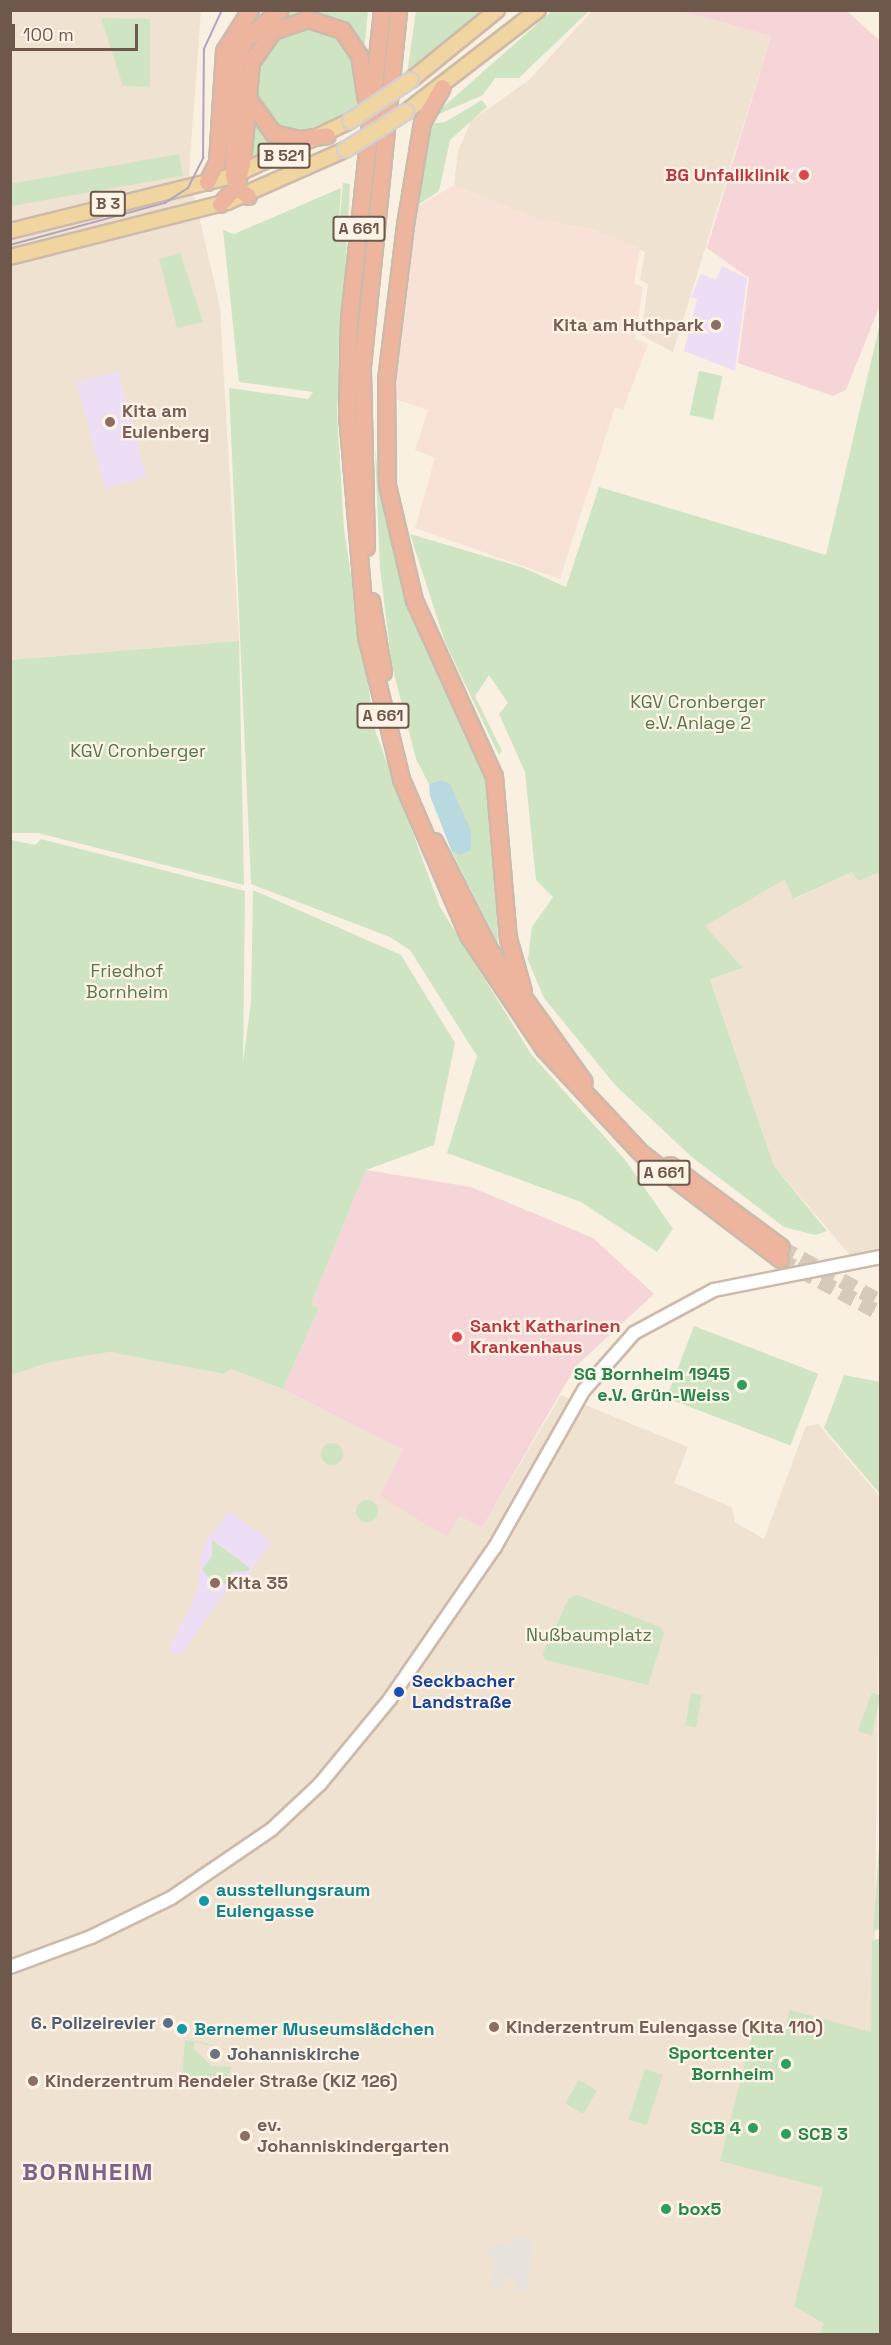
<!DOCTYPE html>
<meta charset="utf-8">
<style>
body{margin:0}
#map{position:relative;width:891px;height:2345px;overflow:hidden;background:#f9f0e1;font-family:"Space Grotesk",sans-serif}
div>[style]{position:absolute}
[style*='--x']{left:calc(var(--x)*1px);top:calc(var(--y)*1px);width:calc(var(--w)*1px);rotate:calc(var(--a)*1deg)}
.residential>*{inset:0;background:#f0e2d1}
.commercial>*{inset:0;background:#f8e1d6}
.industrial>*{inset:0;background:#e8e2dc}
.education>*{inset:0;background:#eddef5;transform-origin:0 0}
.medical>*{inset:0;background:#f6d5d8}
.green>*{inset:0;background:#cfe4c2;transform-origin:0 0}
.round{border-radius:50%}
.water>*{inset:0;background:#b8d9e0}
.highway-tunnel>*{height:15px;margin-top:-7.5px;transform-origin:0;background:repeating-linear-gradient(90deg,#d6cabc 0 15px,transparent 0 23px)}
.roads{filter:drop-shadow(2px 0 #cdbaaa) drop-shadow(-2px 0 #cdbaaa) drop-shadow(0 2px #cdbaaa) drop-shadow(0 -2px #cdbaaa)}
.secondary>*{height:12px;margin:-6px;padding:0 6px;transform-origin:6px;border-radius:6px;background:#fff}
.primary>*{height:14px;margin:-7px;padding:0 7px;transform-origin:7px;border-radius:7px;background:#f1d5a0}
.highway>*{height:15px;margin:-7.5px;padding:0 7.5px;transform-origin:7.5px;border-radius:7.5px;background:#edb59e}
.tram>*{height:1.5px;margin:-0.75px;padding:0 0.75px;transform-origin:0.75px;border-radius:0.75px;background:#b3a2c0}
.bridges{filter:drop-shadow(2px 0 #d6d0cd) drop-shadow(-2px 0 #d6d0cd) drop-shadow(0 2px #d6d0cd) drop-shadow(0 -2px #d6d0cd)}
.primary-bridge>*{height:14px;margin:-7px;padding:0 7px;transform-origin:7px;border-radius:7px;background:#f1d5a0}
.dots>*{width:16px;height:16px;translate:-50% -50%;box-sizing:border-box;border:3px solid #fdf4e7;border-radius:50%}
span{translate:-50% -50%;white-space:nowrap;text-align:center;line-height:1.15;-webkit-text-stroke:4.5px #fdf4e7;paint-order:stroke}
.shield-label span{padding:2px 4px;background:#fdf4e7;border:2px solid;border-radius:4px;-webkit-text-stroke-width:0}
.shield-label{font-size:16px;color:#6d584b;font-weight:700}
.health-label{font-size:18px;color:#be3a42;font-weight:700}
.right{translate:-100% -50%;text-align:right}
.left{translate:0 -50%;text-align:left}
.education-label{font-size:18px;color:#785e54;font-weight:700}
.park-label{font-size:18px;color:#547848}
.leisure-label{font-size:18px;color:#27864d;font-weight:700}
.transit-label{font-size:18px;color:#164399;font-weight:700}
.culture-label{font-size:18px;color:#0d838f;font-weight:700}
.service-label{font-size:18px;color:#4e5e75;font-weight:700}
.worship-label{font-size:18px;color:#5b616d;font-weight:700}
.district-label{font-size:24px;color:#7d638a;font-weight:700;letter-spacing:1.5px}
.frame{position:absolute;inset:0;border:12px solid #6d584b;pointer-events:none}
.scale{position:absolute;left:12px;top:24px;width:126px;height:27px;box-sizing:border-box;border:3px solid #6d584b;border-top:0;padding-left:8px;font-size:18px;line-height:21px;white-space:nowrap;color:#6d584b;-webkit-text-stroke:4px #fdf4e7;paint-order:stroke}
</style>
<div id="map">
<div class="residential">
<i style="clip-path:polygon(10px 11px,201px 11px,189px 173px,220px 307px,239px 641px,11px 660px)"></i>
<i style="clip-path:polygon(592px 11px,680px 11px,771px 36px,673px 352px,641px 335px,648px 284px,640px 280px,645px 252px,591px 229px,540px 220px,454px 185px,458px 151px,471px 121px,529px 80px)"></i>
<i style="clip-path:polygon(852px 872px,858px 881px,880px 872px,880px 1266px,862px 1269px,774px 1166px,710px 978px,742px 969px,705px 926px,785px 878px,794px 899px)"></i>
<i style="clip-path:polygon(110px 1352px,224px 1374px,231px 1369px,283px 1389px,403px 1450px,460px 1516px,482px 1528px,561px 1395px,688px 1447px,674px 1483px,732px 1507px,735px 1522px,764px 1539px,806px 1426px,818px 1424px,880px 1497px,874px 2010px,871px 2032px,839px 2026px,798px 2181px,823px 2188px,794px 2306px,824px 2324px,819px 2334px,11px 2334px,10px 1375px,51px 1362px)"></i>
</div>
<div class="commercial">
<i style="clip-path:polygon(454px 185px,540px 220px,591px 229px,640px 248px,634px 283px,643px 287px,635px 339px,648px 344px,623px 410px,615px 407px,560px 579px,415px 528px,435px 458px,415px 450px,428px 410px,395px 399px,396px 384px,417px 207px)"></i>
</div>
<div class="industrial">
<i style="clip-path:polygon(513px 2238px,532px 2238px,528px 2291px,515px 2289px,516px 2279px,504px 2276px,502px 2290px,489px 2288px,496px 2260px,482px 2251px,500px 2243px,511px 2247px)"></i>
</div>
<div class="education">
<i style="clip-path:polygon(722px 266px,747px 278px,735px 371px,684px 351px,697px 299px,691px 297px,701px 274px,716px 280px)"></i>
<i style="left:118px;top:371px;width:110px;height:43px;rotate:75deg"></i>
<i style="clip-path:polygon(228px 1511px,272px 1542px,245px 1579px,238px 1574px,180px 1656px,169px 1649px,197px 1592px,202px 1547px)"></i>
</div>
<div class="medical">
<i style="clip-path:polygon(680px 11px,847px 11px,880px 41px,880px 305px,846px 390px,833px 396px,738px 363px,749px 278px,707px 248px,771px 36px)"></i>
<i style="clip-path:polygon(366px 1170px,471px 1187px,593px 1238px,654px 1294px,576px 1366px,482px 1528px,460px 1516px,447px 1537px,380px 1496px,403px 1450px,283px 1389px,319px 1308px,311px 1304px)"></i>
</div>
<div class="green">
<i style="clip-path:polygon(286px 11px,368px 11px,364px 51px,330px 17px,311px 13px,282px 20px,270px 27px,238px 121px,238px 71px,244px 47px)"></i>
<i style="clip-path:polygon(416px 11px,482px 11px,407px 74px)"></i>
<i style="clip-path:polygon(552px 11px,589px 11px,519px 78px,495px 78px,483px 95px,432px 117px)"></i>
<i style="clip-path:polygon(101px 18px,150px 19px,150px 87px,123px 86px)"></i>
<i style="clip-path:polygon(295px 24px,337px 30px,360px 72px,357px 108px,300px 133px,274px 127px,257px 110px,251px 81px,266px 42px)"></i>
<i style="clip-path:polygon(482px 100px,487px 107px,450px 140px,439px 191px,415px 207px,429px 124px,445px 122px)"></i>
<i style="clip-path:polygon(248px 109px,301px 142px,246px 163px)"></i>
<i style="left:179px;top:154px;width:22px;height:174px;rotate:80deg"></i>
<i style="clip-path:polygon(343px 183px,350px 184px,337px 413px,344px 529px,375px 730px,440px 907px,531px 1054px,626px 1161px,673px 1229px,657px 1252px,581px 1202px,447px 1153px,477px 1056px,410px 950px,390px 937px,251px 884px,229px 388px,308px 399px,313px 392px,239px 382px,223px 230px,234px 234px,341px 188px,337px 253px)"></i>
<i style="clip-path:polygon(180px 253px,203px 322px,177px 328px,159px 259px)"></i>
<i style="clip-path:polygon(880px 323px,880px 872px,858px 881px,852px 872px,793px 899px,785px 879px,705px 926px,743px 968px,710px 979px,774px 1166px,827px 1231px,815px 1235px,784px 1227px,693px 1158px,616px 1086px,544px 998px,528px 960px,532px 927px,553px 897px,536px 880px,525px 772px,499px 714px,508px 703px,489px 675px,475px 696px,502px 751px,499px 755px,445px 642px,410px 534px,524px 568px,566px 587px,599px 487px,826px 555px)"></i>
<i style="left:699px;top:371px;width:24px;height:45px;rotate:12deg"></i>
<i style="clip-path:polygon(375px 449px,385px 519px,416px 616px,479px 755px,492px 810px,498px 944px,452px 852px,460px 855px,440px 780px,429px 784px,416px 759px,392px 666px,380px 568px)"></i>
<i style="clip-path:polygon(239px 641px,244px 885px,38px 833px,11px 833px,11px 660px)"></i>
<i style="clip-path:polygon(41px 839px,245px 891px,243px 1063px,251px 1002px,253px 890px,401px 955px,455px 1043px,434px 1145px,366px 1170px,311px 1304px,319px 1308px,283px 1389px,231px 1369px,224px 1374px,110px 1352px,51px 1362px,11px 1375px,11px 840px,35px 845px)"></i>
<i style="left:694px;top:1326px;width:133px;height:77px;rotate:21deg"></i>
<i style="clip-path:polygon(844px 1375px,880px 1382px,880px 1494px,824px 1428px)"></i>
<i class="round" style="left:321px;top:1443px;width:22px;height:22px"></i>
<i class="round" style="left:356px;top:1500px;width:22px;height:22px"></i>
<i style="clip-path:polygon(212px 1540px,249px 1567px,249px 1571px,233px 1572px,226px 1585px,210px 1579px,202px 1569px,212px 1557px)"></i>
<i style="clip-path:polygon(578px 1595px,660px 1627px,664px 1634px,648px 1685px,546px 1660px,542px 1655px,569px 1598px)"></i>
<i style="clip-path:polygon(872px 1692px,880px 1696px,872px 1736px,858px 1731px)"></i>
<i style="left:691px;top:1693px;width:11px;height:33px;rotate:10deg"></i>
<i style="clip-path:polygon(880px 1834px,880px 1929px,873px 1931px)"></i>
<i style="clip-path:polygon(880px 1938px,880px 2334px,819px 2334px,824px 2324px,794px 2306px,823px 2188px,720px 2161px,755px 2024px,784px 2032px,790px 2010px,871px 2032px,872px 1941px)"></i>
<i style="clip-path:polygon(185px 2040px,207px 2043px,231px 2051px,195px 2042px,193px 2048px,211px 2066px,232px 2067px,226px 2082px,181px 2088px)"></i>
<i style="left:645px;top:2069px;width:19px;height:53px;rotate:18deg"></i>
<i style="left:579px;top:2080px;width:21px;height:27px;rotate:31deg"></i>
</div>
<div class="water">
<i style="clip-path:polygon(440px 780px,450px 784px,471px 831px,471px 850px,460px 855px,452px 852px,430px 796px,429px 784px)"></i>
</div>
<div class="highway-tunnel">
<i style="--x:781;--y:1247;--w:113;--a:28.6"></i>
<i style="--x:780;--y:1259;--w:114;--a:28.4"></i>
</div>
<div class="roads">
<div class="secondary">
<i style="--x:10;--y:1967;--w:86;--a:-20.3"></i>
<i style="--x:91;--y:1937;--w:89;--a:-26"></i>
<i style="--x:171;--y:1898;--w:122;--a:-34.3"></i>
<i style="--x:272;--y:1829;--w:66;--a:-43.2"></i>
<i style="--x:320;--y:1784;--w:110;--a:-50.5"></i>
<i style="--x:390;--y:1699;--w:185;--a:-55.4"></i>
<i style="--x:495;--y:1547;--w:180;--a:-60.5"></i>
<i style="--x:584;--y:1390;--w:76;--a:-48.7"></i>
<i style="--x:634;--y:1333;--w:91;--a:-28.3"></i>
<i style="--x:714;--y:1290;--w:169;--a:-11.2"></i>
</div>
<div class="primary">
<i style="--x:411;--y:80;--w:111;--a:-39.1"></i>
<i style="--x:406;--y:112;--w:167;--a:-37.7"></i>
<i style="--x:10;--y:231;--w:230;--a:-13.9"></i>
<i style="--x:233;--y:176;--w:129;--a:-25.2"></i>
<i style="--x:10;--y:257;--w:224;--a:-14.2"></i>
<i style="--x:227;--y:202;--w:129;--a:-23.8"></i>
</div>
<div class="highway">
<i style="--x:382;--y:10;--w:309;--a:96.1"></i>
<i style="--x:349;--y:317;--w:98;--a:91.2"></i>
<i style="--x:347;--y:415;--w:222;--a:85.1"></i>
<i style="--x:366;--y:636;--w:147;--a:76.2"></i>
<i style="--x:401;--y:779;--w:170;--a:66.8"></i>
<i style="--x:468;--y:935;--w:137;--a:56.3"></i>
<i style="--x:544;--y:1049;--w:142;--a:47"></i>
<i style="--x:641;--y:1153;--w:175;--a:37.3"></i>
<i style="--x:442;--y:87;--w:40;--a:119.7"></i>
<i style="--x:422;--y:122;--w:104;--a:99.4"></i>
<i style="--x:405;--y:225;--w:155;--a:97"></i>
<i style="--x:386;--y:379;--w:106;--a:89.5"></i>
<i style="--x:387;--y:485;--w:118;--a:76.8"></i>
<i style="--x:414;--y:600;--w:193;--a:65.6"></i>
<i style="--x:494;--y:776;--w:163;--a:85.1"></i>
<i style="--x:508;--y:938;--w:55;--a:74.2"></i>
<i style="--x:248;--y:98;--w:43;--a:54.5"></i>
<i style="--x:273;--y:133;--w:28;--a:13"></i>
<i style="--x:300;--y:139;--w:27;--a:-8"></i>
<i style="--x:207;--y:182;--w:22;--a:-63"></i>
<i style="--x:217;--y:162;--w:111;--a:-86.4"></i>
<i style="--x:224;--y:51;--w:49;--a:-57.6"></i>
<i style="--x:248;--y:196;--w:15;--a:-143"></i>
<i style="--x:236;--y:187;--w:11;--a:-105"></i>
<i style="--x:233;--y:176;--w:112;--a:-89"></i>
<i style="--x:235;--y:64;--w:27;--a:-68"></i>
<i style="--x:245;--y:39;--w:45;--a:-39.6"></i>
<i style="--x:220;--y:204;--w:23;--a:-47"></i>
<i style="--x:236;--y:187;--w:25;--a:-76"></i>
<i style="--x:242;--y:163;--w:101;--a:-84.9"></i>
<i style="--x:251;--y:62;--w:38;--a:-55"></i>
<i style="--x:273;--y:31;--w:37;--a:-19"></i>
<i style="--x:308;--y:19;--w:36;--a:18"></i>
<i style="--x:342;--y:30;--w:30;--a:56"></i>
<i style="--x:359;--y:55;--w:46;--a:81.2"></i>
<i style="--x:366;--y:547;--w:181;--a:-91.3"></i>
<i style="--x:362;--y:366;--w:358;--a:-84.2"></i>
<i style="--x:371;--y:601;--w:72;--a:80.4"></i>
<i style="--x:434;--y:841;--w:121;--a:63"></i>
<i style="--x:489;--y:949;--w:163;--a:54.5"></i>
<i style="--x:670;--y:1165;--w:138;--a:36.5"></i>
</div>
</div>
<div class="tram">
<i style="--x:10;--y:245;--w:161;--a:-15.2"></i>
<i style="--x:165;--y:203;--w:27;--a:-33"></i>
<i style="--x:188;--y:188;--w:34;--a:-63"></i>
<i style="--x:203;--y:158;--w:109;--a:-89.5"></i>
<i style="--x:204;--y:49;--w:43;--a:-65.2"></i>
</div>
<div class="bridges">
<div class="primary-bridge">
<i style="--x:350;--y:121;--w:73;--a:-33.9"></i>
<i style="--x:345;--y:150;--w:72;--a:-31.9"></i>
</div>
</div>
<div class="dots">
<i style="left:804px;top:175px;background:#e0444e"></i>
<i style="left:716px;top:325px;background:#8d6e63"></i>
<i style="left:110px;top:422px;background:#8d6e63"></i>
<i style="left:457px;top:1337px;background:#e0444e"></i>
<i style="left:742px;top:1385px;background:#2e9e5b"></i>
<i style="left:215px;top:1583px;background:#8d6e63"></i>
<i style="left:399px;top:1692px;background:#1a4fb4"></i>
<i style="left:204px;top:1901px;background:#0f9aa8"></i>
<i style="left:168px;top:2023px;background:#5c6f8a"></i>
<i style="left:494px;top:2027px;background:#8d6e63"></i>
<i style="left:182px;top:2029px;background:#0f9aa8"></i>
<i style="left:215px;top:2054px;background:#6b7280"></i>
<i style="left:786px;top:2064px;background:#2e9e5b"></i>
<i style="left:33px;top:2081px;background:#8d6e63"></i>
<i style="left:753px;top:2128px;background:#2e9e5b"></i>
<i style="left:786px;top:2134px;background:#2e9e5b"></i>
<i style="left:245px;top:2136px;background:#8d6e63"></i>
<i style="left:666px;top:2209px;background:#2e9e5b"></i>
</div>
<div class="shield-label">
<span style="left:284px;top:156px">B 521</span>
<span style="left:108px;top:204px">B 3</span>
<span style="left:359px;top:229px">A 661</span>
<span style="left:383px;top:716px">A 661</span>
<span style="left:664px;top:1173px">A 661</span>
</div>
<div class="health-label">
<span class="right" style="left:790px;top:175px">BG Unfallklinik</span>
<span class="left" style="left:470px;top:1337px">Sankt Katharinen<br>Krankenhaus</span>
</div>
<div class="education-label">
<span class="right" style="left:704px;top:325px">Kita am Huthpark</span>
<span class="left" style="left:122px;top:422px">Kita am<br>Eulenberg</span>
<span class="left" style="left:227px;top:1583px">Kita 35</span>
<span class="left" style="left:506px;top:2027px">Kinderzentrum Eulengasse (Kita 110)</span>
<span class="left" style="left:45px;top:2081px">Kinderzentrum Rendeler Straße (KiZ 126)</span>
<span class="left" style="left:257px;top:2136px">ev.<br>Johanniskindergarten</span>
</div>
<div class="park-label">
<span style="left:698px;top:713px">KGV Cronberger<br>e.V. Anlage 2</span>
<span style="left:138px;top:751px">KGV Cronberger</span>
<span style="left:127px;top:982px">Friedhof<br>Bornheim</span>
<span style="left:589px;top:1635px">Nußbaumplatz</span>
</div>
<div class="leisure-label">
<span class="right" style="left:730px;top:1385px">SG Bornheim 1945<br>e.V. Grün-Weiss</span>
<span class="right" style="left:774px;top:2064px">Sportcenter<br>Bornheim</span>
<span class="right" style="left:741px;top:2128px">SCB 4</span>
<span class="left" style="left:798px;top:2134px">SCB 3</span>
<span class="left" style="left:678px;top:2209px">box5</span>
</div>
<div class="transit-label">
<span class="left" style="left:412px;top:1692px">Seckbacher<br>Landstraße</span>
</div>
<div class="culture-label">
<span class="left" style="left:216px;top:1901px">ausstellungsraum<br>Eulengasse</span>
<span class="left" style="left:194px;top:2029px">Bernemer Museumslädchen</span>
</div>
<div class="service-label">
<span class="right" style="left:156px;top:2023px">6. Polizeirevier</span>
</div>
<div class="worship-label">
<span class="left" style="left:227px;top:2054px">Johanniskirche</span>
</div>
<div class="district-label">
<span style="left:88px;top:2172px">BORNHEIM</span>
</div>
<div class="frame"></div>
<div class="scale">100 m</div>
</div>
